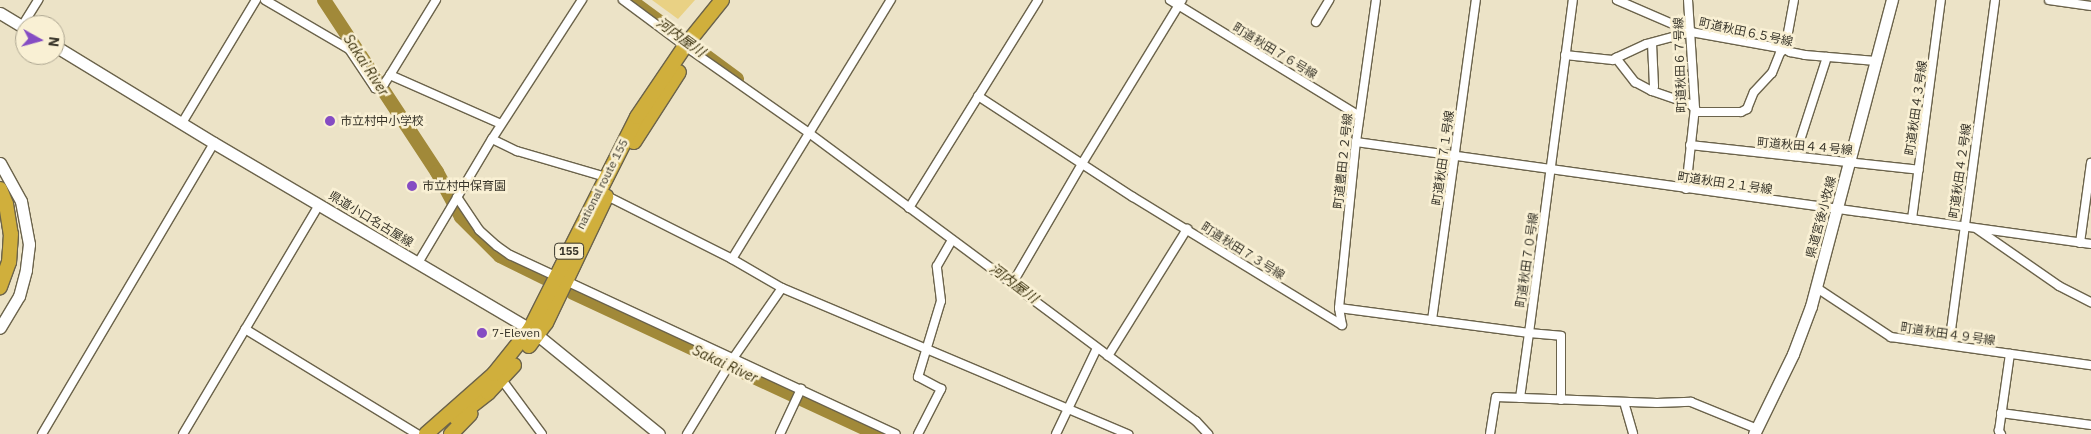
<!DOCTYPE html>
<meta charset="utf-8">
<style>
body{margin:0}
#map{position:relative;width:2091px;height:434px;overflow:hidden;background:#ece3c7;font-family:"IBM Plex Sans","Noto Sans JP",sans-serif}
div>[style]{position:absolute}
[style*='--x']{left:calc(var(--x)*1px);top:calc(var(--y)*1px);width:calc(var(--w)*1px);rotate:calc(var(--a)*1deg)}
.green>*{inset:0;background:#e9d184}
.river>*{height:14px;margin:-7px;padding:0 7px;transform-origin:7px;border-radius:7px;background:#a18939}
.roads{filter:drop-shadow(1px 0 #6b634b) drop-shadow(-1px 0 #6b634b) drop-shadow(0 1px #6b634b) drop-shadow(0 -1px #6b634b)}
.street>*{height:8px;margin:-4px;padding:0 4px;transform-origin:4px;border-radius:4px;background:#fff}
.secondary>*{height:11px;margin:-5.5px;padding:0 5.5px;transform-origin:5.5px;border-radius:5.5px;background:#fff}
.highway>*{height:14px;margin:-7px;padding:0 7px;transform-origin:7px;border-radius:7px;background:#d0af3c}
.dots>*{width:14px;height:14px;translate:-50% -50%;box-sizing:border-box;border:2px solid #f9f0d4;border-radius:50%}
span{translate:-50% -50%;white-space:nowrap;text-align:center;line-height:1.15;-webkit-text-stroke:5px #f9f0d4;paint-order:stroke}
.shield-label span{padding:1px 4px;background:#f9f0d4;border:1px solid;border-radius:4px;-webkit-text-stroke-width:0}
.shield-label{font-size:11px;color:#38352a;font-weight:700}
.street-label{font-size:12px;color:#38352a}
.poi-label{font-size:12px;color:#38352a}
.left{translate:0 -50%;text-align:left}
.water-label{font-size:14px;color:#3b310d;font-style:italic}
.north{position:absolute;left:15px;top:15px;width:50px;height:50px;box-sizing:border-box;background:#f9f0d4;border:1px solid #aca590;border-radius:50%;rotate:97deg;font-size:14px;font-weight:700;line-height:20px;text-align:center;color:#38352a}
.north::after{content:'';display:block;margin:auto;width:18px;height:22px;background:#854cc3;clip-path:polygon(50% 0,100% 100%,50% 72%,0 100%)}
</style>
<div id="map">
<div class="green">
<i style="clip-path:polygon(652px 0,695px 0,678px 19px)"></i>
</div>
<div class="river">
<i style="--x:324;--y:0;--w:206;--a:56.7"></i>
<i style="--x:437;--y:172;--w:51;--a:61.9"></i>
<i style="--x:461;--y:217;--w:55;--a:45"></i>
<i style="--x:500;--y:256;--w:52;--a:26.1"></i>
<i style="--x:630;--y:0;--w:133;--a:36.4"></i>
<i style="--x:573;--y:293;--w:335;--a:24.9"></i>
</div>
<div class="roads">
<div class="street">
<i style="--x:265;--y:0;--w:97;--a:30.3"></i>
<i style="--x:349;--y:49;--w:47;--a:56.3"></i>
<i style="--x:375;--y:88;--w:10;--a:-24"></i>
<i style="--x:384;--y:84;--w:11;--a:-56"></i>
<i style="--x:390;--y:75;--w:88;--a:-58.5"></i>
<i style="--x:623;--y:0;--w:77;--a:36.6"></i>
<i style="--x:1170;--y:0;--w:222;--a:31.5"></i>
<i style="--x:1617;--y:0;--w:81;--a:23.4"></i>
<i style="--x:2049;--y:0;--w:42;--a:8.1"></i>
<i style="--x:1316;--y:22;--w:26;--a:-59"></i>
<i style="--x:22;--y:26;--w:31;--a:-58"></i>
<i style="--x:692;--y:51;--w:143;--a:35"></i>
<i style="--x:809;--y:133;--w:253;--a:36.6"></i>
<i style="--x:1012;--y:284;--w:229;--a:36.7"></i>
<i style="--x:1196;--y:421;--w:18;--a:47"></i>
<i style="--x:1565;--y:55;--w:48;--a:5.9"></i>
<i style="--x:1613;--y:60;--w:4;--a:-34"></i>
<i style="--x:1616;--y:58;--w:31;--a:52"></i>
<i style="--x:1635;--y:82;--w:19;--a:28"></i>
<i style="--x:1652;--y:91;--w:40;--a:18.9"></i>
<i style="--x:1690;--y:104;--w:11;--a:45"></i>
<i style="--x:1698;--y:112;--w:43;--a:0"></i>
<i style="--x:1741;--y:112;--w:7;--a:-27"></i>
<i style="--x:1747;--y:109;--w:18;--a:-68"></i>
<i style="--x:1754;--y:92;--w:26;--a:-47"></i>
<i style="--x:1772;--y:73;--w:22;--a:-68"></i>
<i style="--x:1780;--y:53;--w:6;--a:-39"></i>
<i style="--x:1785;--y:49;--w:50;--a:-79.6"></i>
<i style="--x:1616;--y:58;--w:33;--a:-25"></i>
<i style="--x:1646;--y:44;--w:47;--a:-14.9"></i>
<i style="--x:1691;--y:32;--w:96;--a:10.3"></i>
<i style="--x:1785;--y:49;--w:6;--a:31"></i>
<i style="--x:1790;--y:52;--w:15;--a:11"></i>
<i style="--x:1805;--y:55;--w:71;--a:4.8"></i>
<i style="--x:390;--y:75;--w:121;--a:23.8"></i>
<i style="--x:1652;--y:91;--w:5;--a:-68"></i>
<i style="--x:1654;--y:86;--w:43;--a:-92.7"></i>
<i style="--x:978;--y:96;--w:185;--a:33.1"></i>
<i style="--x:1133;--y:197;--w:245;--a:31.5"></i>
<i style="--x:182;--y:123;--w:144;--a:-59"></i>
<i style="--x:492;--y:139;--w:28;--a:26"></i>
<i style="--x:517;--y:151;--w:93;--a:16.3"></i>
<i style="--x:1356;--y:142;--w:742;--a:7.9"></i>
<i style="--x:1690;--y:145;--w:230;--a:6.2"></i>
<i style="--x:1795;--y:156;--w:104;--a:-72.1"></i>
<i style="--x:1686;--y:189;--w:81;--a:-83.7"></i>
<i style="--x:1695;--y:108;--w:108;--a:-93.7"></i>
<i style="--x:607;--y:196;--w:140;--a:26.7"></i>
<i style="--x:732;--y:259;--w:58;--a:30.1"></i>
<i style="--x:782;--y:288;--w:376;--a:22.9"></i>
<i style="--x:457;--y:197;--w:40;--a:56"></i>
<i style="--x:479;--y:230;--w:24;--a:42"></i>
<i style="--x:497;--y:246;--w:16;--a:35"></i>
<i style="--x:510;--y:255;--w:425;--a:24.9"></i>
<i style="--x:909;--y:208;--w:245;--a:-58.2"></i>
<i style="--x:1912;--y:219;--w:221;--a:-82.5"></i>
<i style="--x:1977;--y:229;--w:100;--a:34.8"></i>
<i style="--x:2059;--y:286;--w:36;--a:27"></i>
<i style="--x:2080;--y:243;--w:81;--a:-82.2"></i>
<i style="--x:732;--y:259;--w:304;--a:-58.5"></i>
<i style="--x:418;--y:263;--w:144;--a:-59.2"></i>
<i style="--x:492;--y:139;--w:166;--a:-57.1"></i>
<i style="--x:1012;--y:284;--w:141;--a:-59.8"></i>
<i style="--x:1083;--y:162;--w:190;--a:-58.6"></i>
<i style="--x:1817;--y:288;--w:89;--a:33.5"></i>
<i style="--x:1891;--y:337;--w:202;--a:8"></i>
<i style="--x:1339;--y:308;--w:192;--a:7.5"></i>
<i style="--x:1529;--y:333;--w:336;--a:-82.5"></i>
<i style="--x:1432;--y:320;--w:323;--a:-82.2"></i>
<i style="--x:1342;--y:325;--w:17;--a:-100"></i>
<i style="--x:1339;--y:308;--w:167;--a:-84.2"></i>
<i style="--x:1356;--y:142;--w:143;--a:-82"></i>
<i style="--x:245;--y:329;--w:202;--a:31.4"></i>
<i style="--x:1949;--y:345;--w:348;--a:-82.4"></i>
<i style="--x:1108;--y:356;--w:150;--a:-58.1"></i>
<i style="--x:502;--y:380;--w:67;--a:53.5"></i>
<i style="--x:1520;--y:398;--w:66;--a:-82.1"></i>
<i style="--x:1529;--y:333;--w:32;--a:5"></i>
<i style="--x:1561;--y:336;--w:64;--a:90"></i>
<i style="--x:1624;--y:402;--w:33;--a:74"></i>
<i style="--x:2001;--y:413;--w:91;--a:7.6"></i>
<i style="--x:42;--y:434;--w:338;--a:-59.4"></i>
<i style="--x:183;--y:434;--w:266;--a:-59.3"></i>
<i style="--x:687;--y:434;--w:90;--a:-58.6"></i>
<i style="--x:734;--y:357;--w:84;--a:-55.2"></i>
<i style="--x:780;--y:434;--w:50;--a:-65"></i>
<i style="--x:918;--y:434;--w:51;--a:-62.9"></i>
<i style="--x:941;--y:389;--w:26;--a:-152"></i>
<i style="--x:918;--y:377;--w:79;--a:-73.2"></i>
<i style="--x:941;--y:301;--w:35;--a:-97"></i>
<i style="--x:937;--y:266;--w:30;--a:-60"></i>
<i style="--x:1056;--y:434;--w:95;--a:-64.5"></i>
<i style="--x:1490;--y:434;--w:37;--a:-81"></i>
<i style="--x:1496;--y:397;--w:161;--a:2.1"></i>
<i style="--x:1657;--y:403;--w:34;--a:-2"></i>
<i style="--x:1691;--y:402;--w:71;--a:22.2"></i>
<i style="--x:2001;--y:434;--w:4;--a:-124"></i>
<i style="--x:1999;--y:431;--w:78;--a:-81.9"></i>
</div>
<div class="secondary">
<i style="--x:0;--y:13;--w:29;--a:31"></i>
<i style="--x:55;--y:46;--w:186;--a:31.4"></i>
<i style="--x:214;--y:143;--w:367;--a:30.5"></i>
<i style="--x:530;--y:329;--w:166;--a:39.1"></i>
<i style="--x:0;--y:163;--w:43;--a:61.1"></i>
<i style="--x:21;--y:201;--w:44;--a:79.5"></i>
<i style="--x:29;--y:244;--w:26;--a:97"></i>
<i style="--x:26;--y:270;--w:27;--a:105"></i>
<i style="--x:19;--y:296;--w:37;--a:121"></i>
<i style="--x:1754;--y:434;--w:89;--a:-64"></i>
<i style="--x:1793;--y:354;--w:51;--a:-69.4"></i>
<i style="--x:1811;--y:306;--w:317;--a:-75.2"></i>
</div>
<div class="highway">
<i style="--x:634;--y:142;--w:83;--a:-57.3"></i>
<i style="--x:0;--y:189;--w:16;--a:68"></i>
<i style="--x:6;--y:204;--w:30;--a:81"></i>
<i style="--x:11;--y:234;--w:28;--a:94"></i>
<i style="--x:9;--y:262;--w:27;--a:110"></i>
<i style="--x:529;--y:346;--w:29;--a:-54"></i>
<i style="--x:546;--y:323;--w:140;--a:-64.5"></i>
<i style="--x:456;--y:418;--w:41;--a:-38"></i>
<i style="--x:488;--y:393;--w:38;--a:-47"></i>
<i style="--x:426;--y:434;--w:91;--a:-41.4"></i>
<i style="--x:494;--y:374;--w:58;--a:-51.3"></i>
<i style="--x:530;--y:329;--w:237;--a:-63.2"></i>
<i style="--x:637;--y:117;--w:86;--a:-55.9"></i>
<i style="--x:685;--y:46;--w:59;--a:-51.2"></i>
<i style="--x:451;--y:434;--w:28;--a:-46"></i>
</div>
</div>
<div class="dots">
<i style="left:330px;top:121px;background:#854cc3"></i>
<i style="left:412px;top:186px;background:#854cc3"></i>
<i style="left:482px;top:333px;background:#854cc3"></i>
</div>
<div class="shield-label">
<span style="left:569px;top:251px">155</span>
</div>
<div class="street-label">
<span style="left:1746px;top:32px;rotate:12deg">町道秋田６５号線</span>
<span style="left:1275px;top:51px;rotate:31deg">町道秋田７６号線</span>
<span style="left:1680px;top:65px;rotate:-92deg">町道秋田６７号線</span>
<span style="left:1916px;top:108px;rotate:-82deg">町道秋田４３号線</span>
<span style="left:1805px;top:146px;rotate:5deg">町道秋田４４号線</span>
<span style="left:1443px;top:158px;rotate:-82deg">町道秋田７１号線</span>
<span style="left:1343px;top:161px;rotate:-84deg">町道豊田２２号線</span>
<span style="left:1960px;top:171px;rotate:-82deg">町道秋田４２号線</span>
<span style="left:1725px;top:183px;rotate:8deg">町道秋田２１号線</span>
<span style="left:602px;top:184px;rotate:-63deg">national route 155</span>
<span style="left:1821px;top:217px;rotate:-75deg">県道宮後小牧線</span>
<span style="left:371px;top:219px;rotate:31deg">県道小口名古屋線</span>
<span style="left:1243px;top:251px;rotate:32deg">町道秋田７３号線</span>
<span style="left:1527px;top:260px;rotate:-82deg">町道秋田７０号線</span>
<span style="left:1948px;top:334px;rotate:8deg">町道秋田４９号線</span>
</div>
<div class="poi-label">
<span class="left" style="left:340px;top:121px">市立村中小学校</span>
<span class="left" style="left:422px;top:186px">市立村中保育園</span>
<span class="left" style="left:492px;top:333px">7-Eleven</span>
</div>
<div class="water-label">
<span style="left:681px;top:37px;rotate:36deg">河内屋川</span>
<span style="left:366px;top:65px;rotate:57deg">Sakai River</span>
<span style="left:1014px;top:283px;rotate:37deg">河内屋川</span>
<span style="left:725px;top:364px;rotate:25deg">Sakai River</span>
</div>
<div class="north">N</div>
</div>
